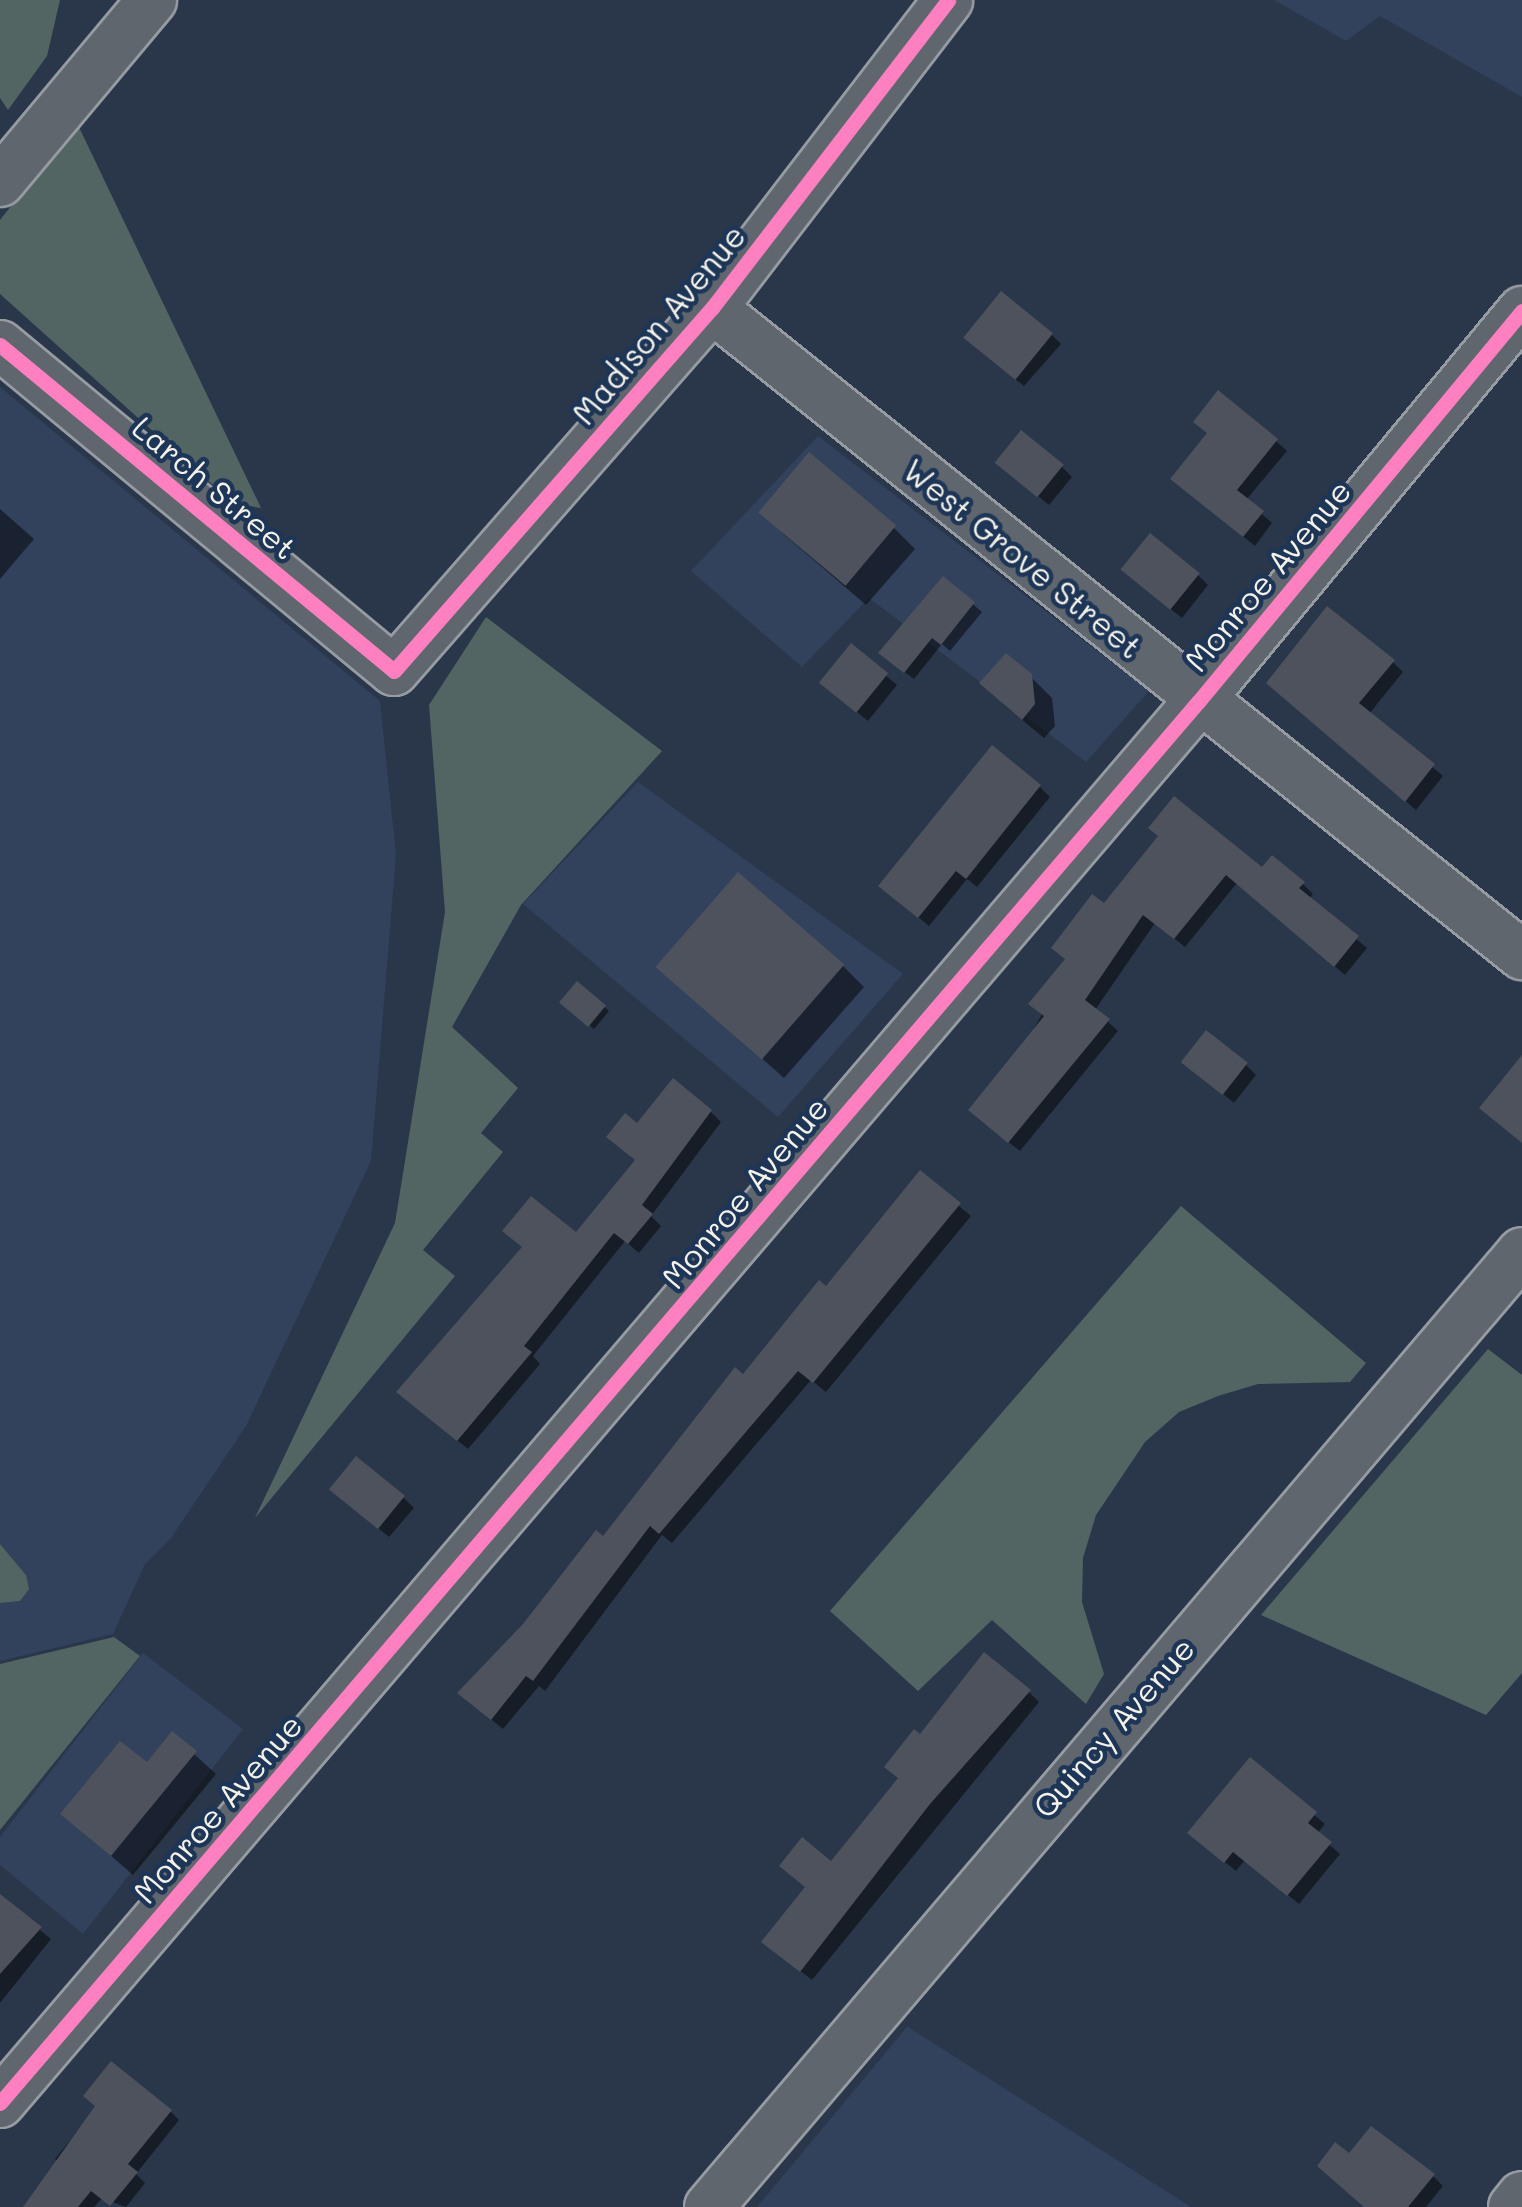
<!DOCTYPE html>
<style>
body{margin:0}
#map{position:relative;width:1522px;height:2207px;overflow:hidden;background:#2a374a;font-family:Mali,sans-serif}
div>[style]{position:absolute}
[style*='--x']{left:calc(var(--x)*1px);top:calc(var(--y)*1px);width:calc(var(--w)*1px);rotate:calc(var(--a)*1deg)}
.built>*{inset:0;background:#32415c}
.green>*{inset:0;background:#526563}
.shadow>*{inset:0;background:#0007}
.building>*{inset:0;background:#4d525d;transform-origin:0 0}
.roads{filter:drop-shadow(2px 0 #979ca3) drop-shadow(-2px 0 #979ca3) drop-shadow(0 2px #979ca3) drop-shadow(0 -2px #979ca3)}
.minor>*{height:48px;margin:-24px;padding:0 24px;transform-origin:24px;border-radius:24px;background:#60666e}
.cycleway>*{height:15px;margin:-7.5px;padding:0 7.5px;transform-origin:7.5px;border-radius:7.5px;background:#ff80c0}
span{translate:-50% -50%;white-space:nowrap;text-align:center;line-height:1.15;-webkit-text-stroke:9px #1d3557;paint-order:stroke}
.street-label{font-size:32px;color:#f4f1e8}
</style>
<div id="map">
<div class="built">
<i style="clip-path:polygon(1274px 0,1522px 0,1522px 97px,1380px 16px,1346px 41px)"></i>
<i style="clip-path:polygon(0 387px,380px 701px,396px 855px,371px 1161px,246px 1426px,171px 1538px,145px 1564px,113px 1634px,0 1661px,0 1603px,20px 1601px,26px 1575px,0 1544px)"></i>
<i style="clip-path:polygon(818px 436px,1149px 691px,1086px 762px,869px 598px,802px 667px,691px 571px)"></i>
<i style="clip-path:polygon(638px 782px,903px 974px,778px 1117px,523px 904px)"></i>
<i style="clip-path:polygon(143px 1653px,243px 1729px,83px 1934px,0 1865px,0 1837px)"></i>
<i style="clip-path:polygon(907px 2027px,908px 2027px,1191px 2207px,757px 2207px)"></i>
</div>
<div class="green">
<i style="clip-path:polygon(0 0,60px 0,47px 56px,8px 110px,0 98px)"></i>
<i style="clip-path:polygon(77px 123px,261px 508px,233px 503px,0 294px,0 220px)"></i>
<i style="clip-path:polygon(486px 617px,662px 751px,521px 905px,452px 1027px,518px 1088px,481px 1133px,503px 1152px,423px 1250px,455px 1276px,255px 1518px,395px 1223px,445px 912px,429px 705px)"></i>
<i style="clip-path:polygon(1181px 1206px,1366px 1363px,1350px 1382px,1258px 1384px,1218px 1396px,1179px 1412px,1145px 1442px,1096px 1515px,1083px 1558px,1082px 1602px,1104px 1674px,1086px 1704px,992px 1620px,918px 1691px,830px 1611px)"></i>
<i style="clip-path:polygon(1488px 1349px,1522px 1375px,1522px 1673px,1486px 1715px,1261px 1615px)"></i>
<i style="clip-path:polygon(0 1544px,26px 1575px,29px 1589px,20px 1601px,0 1603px)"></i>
<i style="clip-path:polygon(114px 1637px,140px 1656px,0 1830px,0 1664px)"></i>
</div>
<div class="shadow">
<i style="clip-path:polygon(1051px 334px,1061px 344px,1024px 386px,976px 348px)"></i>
<i style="clip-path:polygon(1210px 434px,1276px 441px,1287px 451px,1246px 500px,1272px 523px,1255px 546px,1184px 489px)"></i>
<i style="clip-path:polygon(1062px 467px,1072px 477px,1049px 505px,1008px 472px)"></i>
<i style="clip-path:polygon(0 509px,34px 539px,0 579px)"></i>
<i style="clip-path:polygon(894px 528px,915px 549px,866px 605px,781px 532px)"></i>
<i style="clip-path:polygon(1198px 575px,1208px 585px,1182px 618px,1134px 580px)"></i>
<i style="clip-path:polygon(943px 579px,982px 612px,950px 651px,942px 644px,914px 679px,890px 661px)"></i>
<i style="clip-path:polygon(851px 646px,897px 685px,868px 721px,832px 692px)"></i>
<i style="clip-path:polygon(1393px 662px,1403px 672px,1369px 714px,1443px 776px,1416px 810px,1279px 693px)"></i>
<i style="clip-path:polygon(1030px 676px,1052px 698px,1055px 726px,1044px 738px,1003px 704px)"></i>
<i style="clip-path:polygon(1040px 787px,1050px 797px,977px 887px,967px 879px,929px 926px,892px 896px)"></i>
<i style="clip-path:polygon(1161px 837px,1303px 884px,1313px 894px,1309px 899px,1367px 948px,1345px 975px,1237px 883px,1185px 947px,1155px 923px,1095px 1010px,1118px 1031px,1020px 1151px,981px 1120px,1104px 907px)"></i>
<i style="clip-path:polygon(843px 966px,864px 987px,784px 1078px,659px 967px)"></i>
<i style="clip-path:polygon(577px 985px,609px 1011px,594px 1029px,567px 1007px)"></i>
<i style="clip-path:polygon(1246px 1065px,1256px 1075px,1234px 1103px,1195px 1071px)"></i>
<i style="clip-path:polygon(711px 1112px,721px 1122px,651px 1216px,661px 1226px,639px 1253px,625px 1241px,533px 1356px,540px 1364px,468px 1449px,410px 1402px,577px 1236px,637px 1161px,637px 1127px)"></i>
<i style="clip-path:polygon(920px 1174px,971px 1216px,826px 1392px,811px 1380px,672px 1543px,662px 1535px,545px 1691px,539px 1686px,503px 1729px,472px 1704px,603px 1539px,827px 1289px)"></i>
<i style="clip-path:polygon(404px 1498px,414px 1508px,389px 1537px,342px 1499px)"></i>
<i style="clip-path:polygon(1029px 1692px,1039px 1702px,812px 1980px,775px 1951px,831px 1864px,901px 1779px,920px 1737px)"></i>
<i style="clip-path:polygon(172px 1734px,216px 1774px,133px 1875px,63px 1814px,147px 1765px)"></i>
<i style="clip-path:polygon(1250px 1761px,1325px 1824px,1317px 1834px,1340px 1854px,1299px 1904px,1245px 1860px,1236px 1871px,1201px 1843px)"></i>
<i style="clip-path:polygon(0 1897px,51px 1939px,0 2003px)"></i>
<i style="clip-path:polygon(97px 2107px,170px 2111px,179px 2120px,136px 2174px,145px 2183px,126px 2207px,102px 2198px,94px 2207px,42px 2207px,61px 2165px,55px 2159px)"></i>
<i style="clip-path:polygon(1350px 2156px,1433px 2176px,1443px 2186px,1426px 2207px,1366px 2207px)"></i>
</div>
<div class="building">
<i style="left:1001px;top:291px;width:67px;height:60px;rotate:39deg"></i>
<i style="clip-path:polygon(1218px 390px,1278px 439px,1237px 490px,1264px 511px,1243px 537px,1170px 479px,1207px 433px,1193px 422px)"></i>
<i style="left:1021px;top:430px;width:55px;height:42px;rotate:39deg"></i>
<i style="left:809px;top:452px;width:114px;height:79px;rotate:40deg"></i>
<i style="left:1150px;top:533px;width:64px;height:47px;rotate:39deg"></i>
<i style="clip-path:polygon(943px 576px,975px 602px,941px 645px,932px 638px,904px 673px,878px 653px)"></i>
<i style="clip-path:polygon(1327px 606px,1395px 660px,1359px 703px,1435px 764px,1405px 802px,1266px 683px)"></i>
<i style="left:851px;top:643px;width:48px;height:51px;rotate:39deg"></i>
<i style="clip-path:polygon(1006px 653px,1032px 674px,1035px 704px,1022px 720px,979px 683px)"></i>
<i style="clip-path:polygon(992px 745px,1041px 785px,966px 879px,956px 871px,918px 918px,878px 886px)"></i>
<i style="clip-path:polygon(1174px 796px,1262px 867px,1272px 855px,1305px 882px,1299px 888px,1359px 936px,1334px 967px,1226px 875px,1174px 939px,1143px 915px,1085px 1000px,1110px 1019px,1008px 1143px,968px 1110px,1044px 1016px,1028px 1004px,1065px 959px,1051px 948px,1092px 894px,1104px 903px,1158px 836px,1148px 828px)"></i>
<i style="left:738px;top:872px;width:141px;height:126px;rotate:41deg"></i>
<i style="left:577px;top:981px;width:38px;height:28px;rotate:40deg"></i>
<i style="left:1206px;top:1030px;width:53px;height:41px;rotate:38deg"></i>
<i style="clip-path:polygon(1522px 1055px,1522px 1143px,1479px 1108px)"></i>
<i style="clip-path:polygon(673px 1078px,712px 1110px,642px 1205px,653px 1214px,628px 1244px,614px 1233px,524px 1346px,532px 1352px,457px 1441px,396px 1392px,522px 1247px,502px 1231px,531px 1196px,576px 1232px,635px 1160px,606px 1137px,625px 1113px,637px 1123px)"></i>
<i style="clip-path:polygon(920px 1170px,961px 1203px,813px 1383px,798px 1371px,659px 1534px,650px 1526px,533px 1681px,526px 1676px,491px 1720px,457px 1693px,523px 1624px,596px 1530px,603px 1536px,735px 1367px,743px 1374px,819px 1280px,826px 1286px)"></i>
<i style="left:356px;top:1456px;width:63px;height:43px;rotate:39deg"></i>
<i style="clip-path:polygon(984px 1652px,1031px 1690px,930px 1804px,800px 1972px,761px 1942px,805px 1887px,779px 1866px,802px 1837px,831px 1861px,898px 1778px,884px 1767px,914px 1729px,920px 1734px)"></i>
<i style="clip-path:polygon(172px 1731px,197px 1751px,111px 1856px,60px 1814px,120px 1741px,147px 1762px)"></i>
<i style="clip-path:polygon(1250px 1757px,1317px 1812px,1308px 1823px,1332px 1842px,1287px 1896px,1233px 1852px,1224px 1863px,1187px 1833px)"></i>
<i style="clip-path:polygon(0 1894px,42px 1927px,0 1974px)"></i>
<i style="clip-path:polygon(111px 2061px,172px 2110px,128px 2164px,138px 2172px,110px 2206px,91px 2191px,78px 2207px,23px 2207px,95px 2106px,83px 2096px)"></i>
<i style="clip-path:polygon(1371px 2126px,1435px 2174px,1408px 2207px,1364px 2207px,1317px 2166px,1335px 2142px,1349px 2153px)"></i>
</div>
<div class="roads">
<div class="minor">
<i style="--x:0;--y:182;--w:237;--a:-50.1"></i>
<i style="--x:712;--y:308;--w:1037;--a:38.62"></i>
<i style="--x:0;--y:345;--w:511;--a:39.6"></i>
<i style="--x:394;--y:671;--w:483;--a:-48.8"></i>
<i style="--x:712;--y:308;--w:388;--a:-52.5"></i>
<i style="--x:0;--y:2103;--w:1843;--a:-49.47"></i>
<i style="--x:1198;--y:702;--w:508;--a:-50.35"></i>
<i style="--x:709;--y:2207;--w:1254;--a:-49.59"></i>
<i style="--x:1513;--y:2207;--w:14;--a:-51"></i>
</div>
</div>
<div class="cycleway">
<i style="--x:0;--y:345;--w:511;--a:39.6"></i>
<i style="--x:394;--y:671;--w:483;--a:-48.8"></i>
<i style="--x:712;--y:308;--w:388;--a:-52.5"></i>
<i style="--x:0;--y:2103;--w:1843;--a:-49.47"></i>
<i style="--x:1198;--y:702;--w:508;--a:-50.35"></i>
</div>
<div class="street-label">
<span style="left:658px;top:324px;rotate:-50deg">Madison Avenue</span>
<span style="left:215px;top:487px;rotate:40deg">Larch Street</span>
<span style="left:1023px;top:558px;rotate:39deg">West Grove Street</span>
<span style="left:1267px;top:575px;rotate:-50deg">Monroe Avenue</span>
<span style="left:744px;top:1192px;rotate:-50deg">Monroe Avenue</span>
<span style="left:1113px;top:1727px;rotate:-49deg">Quincy Avenue</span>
<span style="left:217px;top:1808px;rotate:-49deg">Monroe Avenue</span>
</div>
</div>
